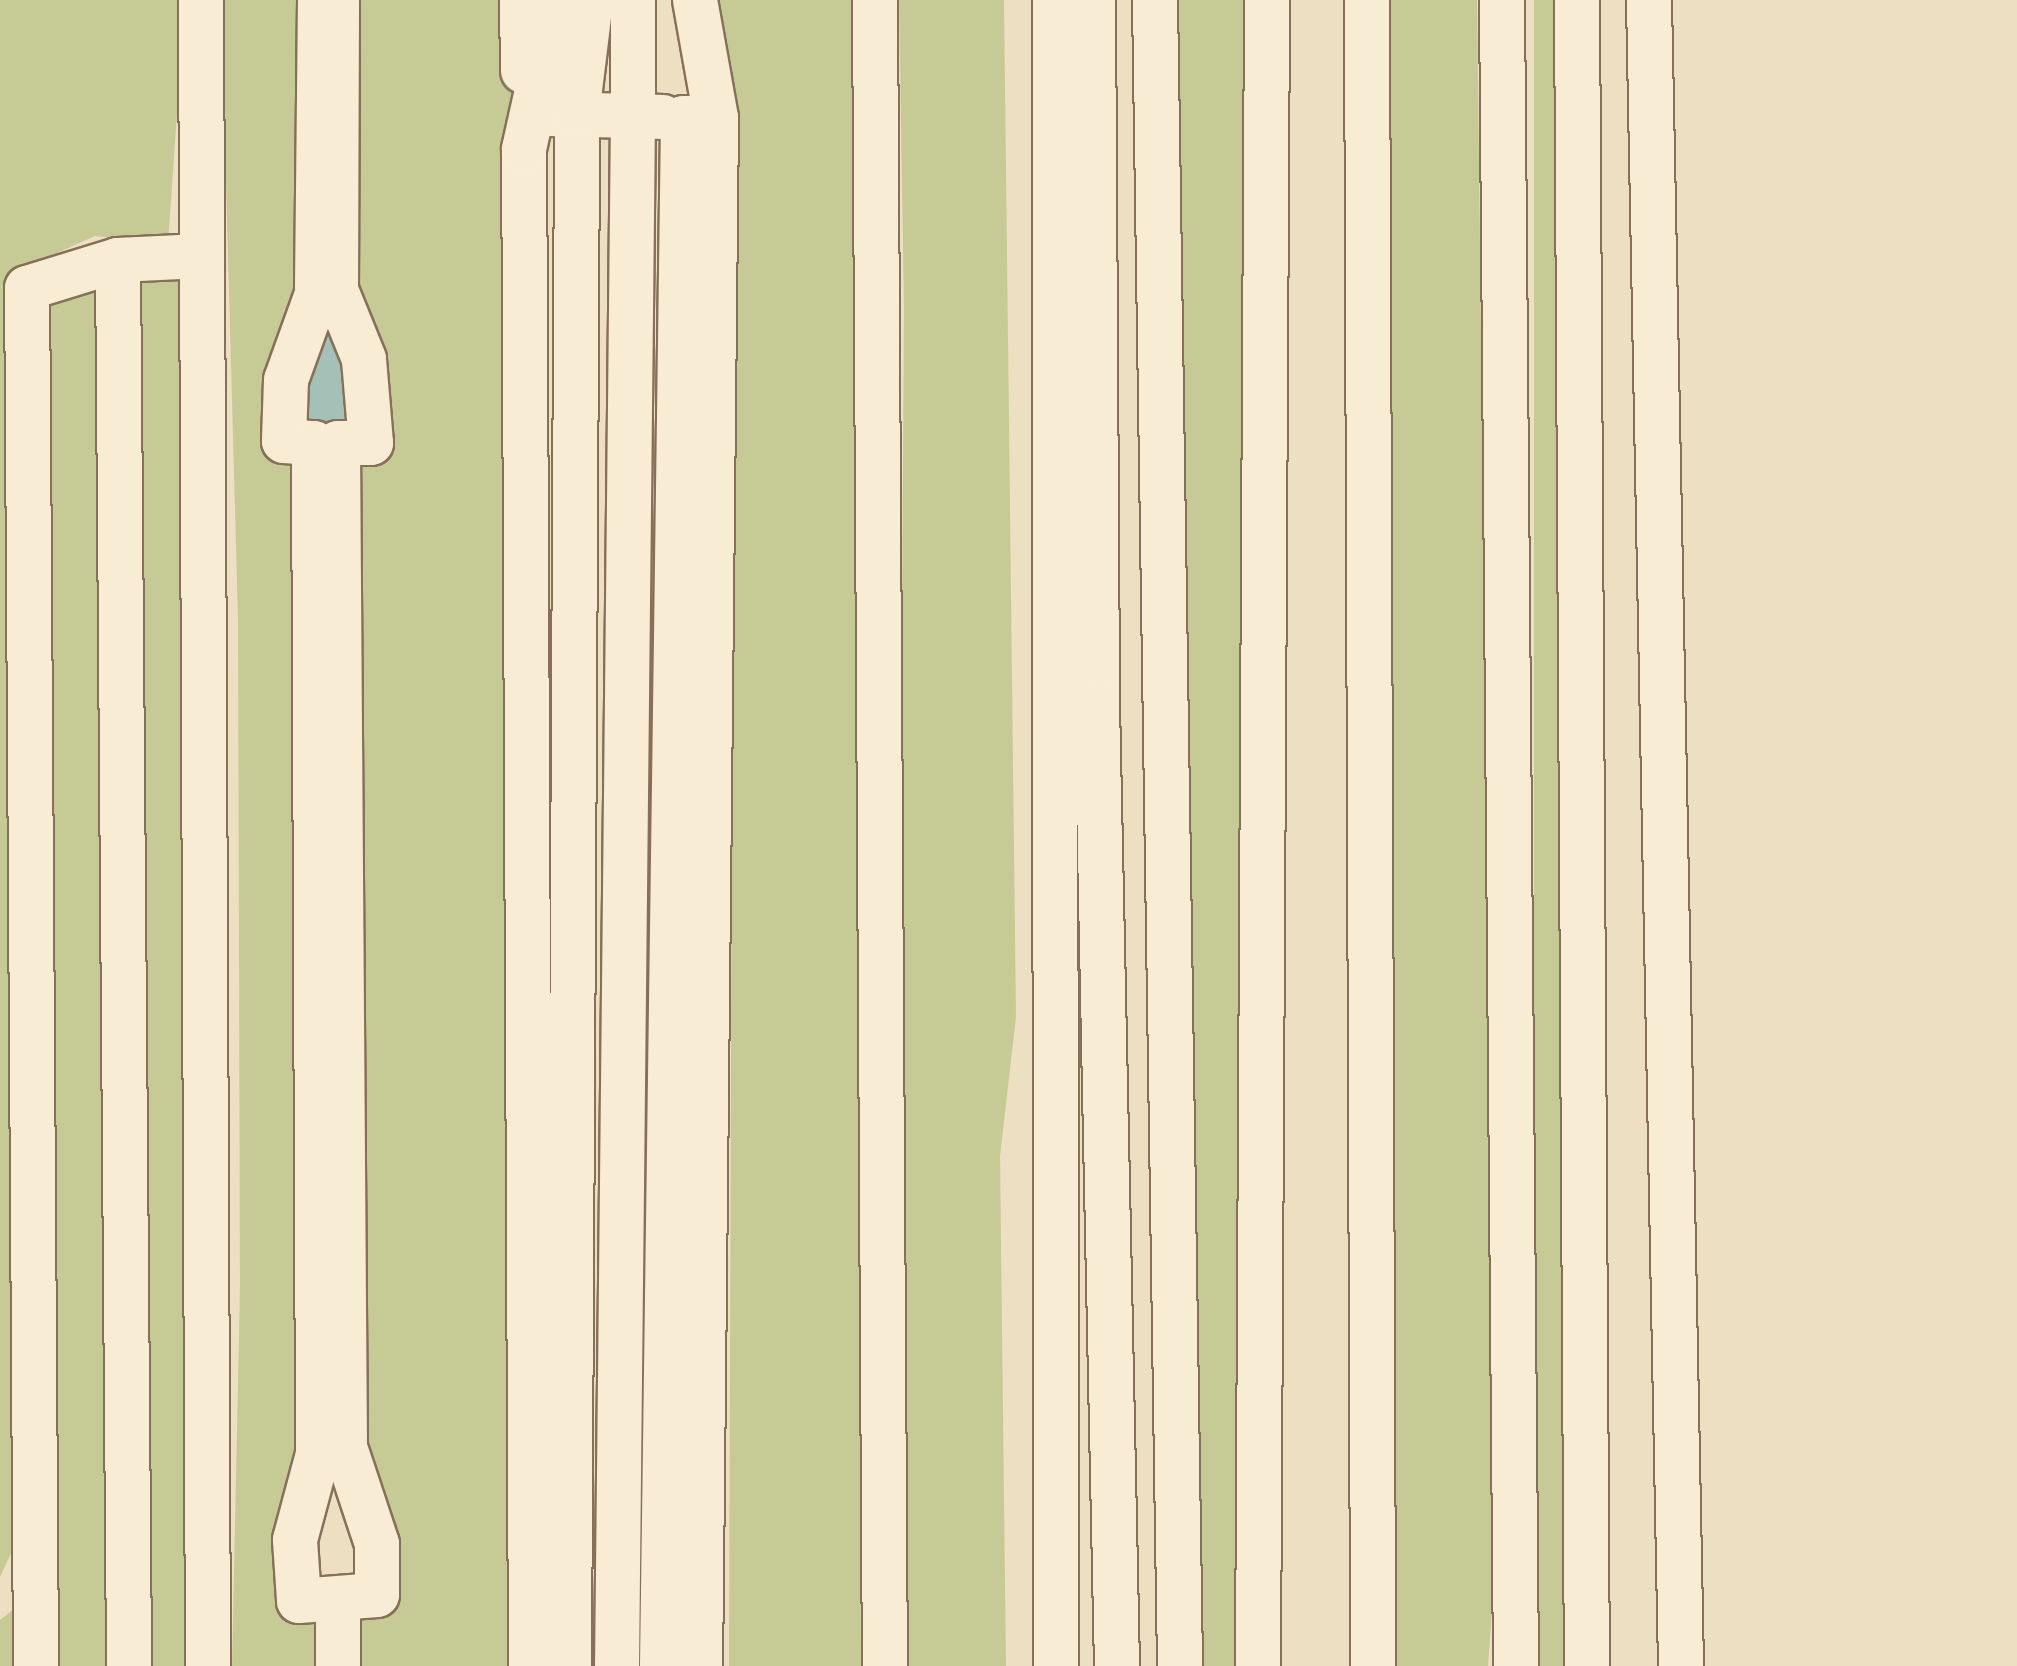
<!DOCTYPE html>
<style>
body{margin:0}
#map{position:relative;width:2017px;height:1666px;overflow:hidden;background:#eddfc1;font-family:"Times New Roman",serif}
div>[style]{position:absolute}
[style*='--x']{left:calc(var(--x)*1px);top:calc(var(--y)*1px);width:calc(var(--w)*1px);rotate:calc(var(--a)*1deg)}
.green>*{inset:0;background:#c6cb95;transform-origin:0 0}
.water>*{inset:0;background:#a4c0b7}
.roads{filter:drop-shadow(2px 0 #877059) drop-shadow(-2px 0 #877059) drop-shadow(0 2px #877059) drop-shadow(0 -2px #877059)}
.minor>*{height:44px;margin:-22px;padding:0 22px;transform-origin:22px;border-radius:22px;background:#f8edd4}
span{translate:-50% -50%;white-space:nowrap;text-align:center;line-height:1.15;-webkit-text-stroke:7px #f5ead1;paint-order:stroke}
</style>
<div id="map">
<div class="green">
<i style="clip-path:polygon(0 0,185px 0,168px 243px,95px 236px,28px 266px,15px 1545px,0 1577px)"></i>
<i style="clip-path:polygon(221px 0,306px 0,310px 1312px,290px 1605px,381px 1601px,351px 1435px,336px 0,518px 0,522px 1666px,232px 1666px,240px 1288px,238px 619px)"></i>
<i style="clip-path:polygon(710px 0,853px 0,861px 1666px,729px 1666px,734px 129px)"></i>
<i style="clip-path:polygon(899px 0,1004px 0,1016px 1017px,1000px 1156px,1006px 1666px,895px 1666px,904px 310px)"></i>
<i style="clip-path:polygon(1165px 0,1264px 0,1252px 1666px,1186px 1666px)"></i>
<i style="clip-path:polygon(1374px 0,1477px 0,1496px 1551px,1488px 1666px,1382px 1666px)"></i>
<i style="left:1534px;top:0;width:35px;height:1666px"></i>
<i style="clip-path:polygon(183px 269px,205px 1666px,145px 1666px,140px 274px)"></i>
<i style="clip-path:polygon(110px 273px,127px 1666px,45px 1666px,47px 302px)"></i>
<i style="clip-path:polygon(25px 1600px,30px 1666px,0 1666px,0 1620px)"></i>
</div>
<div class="water">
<i style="clip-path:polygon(319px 295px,367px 438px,288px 440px)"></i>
</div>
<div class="roads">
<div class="minor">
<i style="--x:201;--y:0;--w:1666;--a:89.76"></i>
<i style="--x:320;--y:0;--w:294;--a:90.6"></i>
<i style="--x:317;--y:294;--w:91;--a:109.8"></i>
<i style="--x:286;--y:380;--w:61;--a:91.9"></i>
<i style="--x:284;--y:441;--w:30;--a:4"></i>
<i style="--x:314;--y:443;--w:1011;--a:89.77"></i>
<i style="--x:318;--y:1454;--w:89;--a:105"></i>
<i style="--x:295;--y:1540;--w:61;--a:86.2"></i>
<i style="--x:299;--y:1601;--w:78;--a:-4.4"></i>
<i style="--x:377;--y:1595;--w:51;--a:-90"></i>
<i style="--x:377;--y:1544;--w:102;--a:-108.3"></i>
<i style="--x:345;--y:1447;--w:1004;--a:-90.4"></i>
<i style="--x:338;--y:443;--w:33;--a:0"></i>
<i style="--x:371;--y:443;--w:84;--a:-94.8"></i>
<i style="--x:364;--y:359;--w:74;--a:-112.1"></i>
<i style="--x:336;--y:290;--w:290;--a:-89.8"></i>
<i style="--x:522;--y:0;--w:71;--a:89.2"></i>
<i style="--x:633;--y:0;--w:116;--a:90"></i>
<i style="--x:633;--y:116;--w:30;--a:2"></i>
<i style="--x:695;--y:0;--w:120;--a:79.9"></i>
<i style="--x:716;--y:118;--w:1548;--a:90.59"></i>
<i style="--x:875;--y:0;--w:1666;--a:89.66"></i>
<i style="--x:1055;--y:0;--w:1666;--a:89.97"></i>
<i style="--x:1093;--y:0;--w:704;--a:89.67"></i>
<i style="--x:1097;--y:704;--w:962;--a:88.81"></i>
<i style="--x:1155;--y:0;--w:1666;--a:89.14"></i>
<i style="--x:1367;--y:0;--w:1666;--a:89.79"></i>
<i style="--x:1502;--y:0;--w:1666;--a:89.52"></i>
<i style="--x:1577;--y:0;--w:1666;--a:89.66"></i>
<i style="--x:1649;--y:0;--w:1666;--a:88.9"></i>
<i style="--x:550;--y:114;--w:83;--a:1.4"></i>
<i style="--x:633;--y:116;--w:1550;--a:90.59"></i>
<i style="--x:118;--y:260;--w:1406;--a:89.55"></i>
<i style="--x:338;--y:1600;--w:66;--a:90"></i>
<i style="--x:36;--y:1666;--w:1378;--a:-90.37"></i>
<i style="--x:27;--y:288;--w:95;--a:-17.1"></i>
<i style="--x:118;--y:260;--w:83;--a:-2.8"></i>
<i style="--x:531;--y:1666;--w:1517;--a:-90.26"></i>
<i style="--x:524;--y:149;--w:153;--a:-77.5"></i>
<i style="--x:569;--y:1666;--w:1552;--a:-89.7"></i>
<i style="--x:577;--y:114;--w:115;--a:-83"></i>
<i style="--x:662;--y:1666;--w:1548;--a:-89.22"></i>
<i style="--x:683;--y:118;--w:33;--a:0"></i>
<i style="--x:1258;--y:1666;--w:1666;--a:-89.69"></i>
</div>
</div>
</div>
